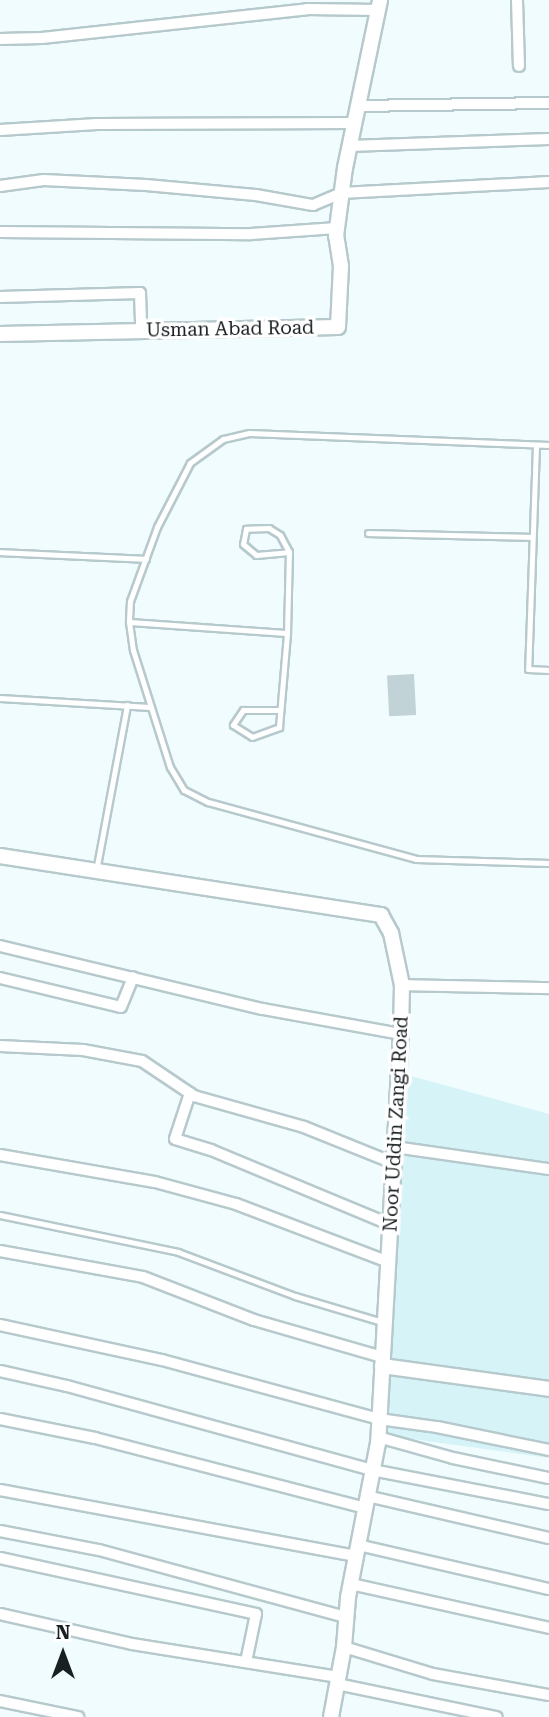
<!DOCTYPE html>
<style>
body{margin:0}
#map{position:relative;width:549px;height:1717px;overflow:hidden;background:#f1fcfe;font-family:"Roboto Serif",serif}
div>[style]{position:absolute}
[style*='--x']{left:calc(var(--x)*1px);top:calc(var(--y)*1px);width:calc(var(--w)*1px);rotate:calc(var(--a)*1deg)}
.built>*{inset:0;background:#d6f3f8}
.building>*{inset:0;background:#c1d3d7;transform-origin:0 0}
.roads{filter:drop-shadow(2px 0 #b6c9cc) drop-shadow(-2px 0 #b6c9cc) drop-shadow(0 2px #b6c9cc) drop-shadow(0 -2px #b6c9cc)}
.service>*{height:5px;margin:-2.5px;padding:0 2.5px;transform-origin:2.5px;border-radius:2.5px;background:#fff}
.minor>*{height:10px;margin:-5px;padding:0 5px;transform-origin:5px;border-radius:5px;background:#fff}
.tertiary>*{height:14px;margin:-7px;padding:0 7px;transform-origin:7px;border-radius:7px;background:#fff}
span{translate:-50% -50%;white-space:nowrap;text-align:center;line-height:1.15;-webkit-text-stroke:7px #fff;paint-order:stroke}
.street-label{font-size:19px;color:#192022}
.north{position:absolute;left:28px;top:1619px;width:70px;height:70px;-webkit-text-stroke:5px #fff;paint-order:stroke;rotate:0deg;font-size:19px;font-weight:700;line-height:28px;text-align:center;color:#192022}
.north::after{content:'';display:block;margin:auto;width:24px;height:32px;background:#192022;clip-path:polygon(50% 0,100% 100%,50% 72%,0 100%)}
</style>
<div id="map">
<div class="built">
<i style="clip-path:polygon(404px 1074px,549px 1114px,549px 1458px,383px 1435px)"></i>
</div>
<div class="building">
<i style="left:414px;top:674px;width:41px;height:27px;rotate:87deg"></i>
</div>
<div class="roads">
<div class="service">
<i style="--x:536;--y:445;--w:224;--a:92"></i>
<i style="--x:528;--y:669;--w:21;--a:3"></i>
<i style="--x:549;--y:445;--w:300;--a:-177.7"></i>
<i style="--x:249;--y:433;--w:27;--a:167"></i>
<i style="--x:223;--y:439;--w:41;--a:144"></i>
<i style="--x:190;--y:463;--w:72;--a:117.3"></i>
<i style="--x:157;--y:527;--w:79;--a:110"></i>
<i style="--x:130;--y:601;--w:21;--a:93"></i>
<i style="--x:129;--y:622;--w:28;--a:82"></i>
<i style="--x:133;--y:650;--w:123;--a:72.5"></i>
<i style="--x:170;--y:767;--w:27;--a:59"></i>
<i style="--x:184;--y:790;--w:27;--a:27"></i>
<i style="--x:208;--y:802;--w:216;--a:15.3"></i>
<i style="--x:416;--y:859;--w:133;--a:1.7"></i>
<i style="--x:368;--y:533;--w:164;--a:1.4"></i>
<i style="--x:0;--y:552;--w:146;--a:2.7"></i>
<i style="--x:129;--y:622;--w:158;--a:4"></i>
<i style="--x:287;--y:633;--w:81;--a:-88.6"></i>
<i style="--x:289;--y:552;--w:19;--a:-118"></i>
<i style="--x:280;--y:535;--w:13;--a:-148"></i>
<i style="--x:269;--y:528;--w:23;--a:178"></i>
<i style="--x:246;--y:529;--w:15;--a:101"></i>
<i style="--x:243;--y:544;--w:17;--a:40"></i>
<i style="--x:256;--y:555;--w:33;--a:-5"></i>
<i style="--x:0;--y:698;--w:150;--a:3.4"></i>
<i style="--x:280;--y:710;--w:37;--a:180"></i>
<i style="--x:243;--y:710;--w:18;--a:124"></i>
<i style="--x:233;--y:725;--w:22;--a:32"></i>
<i style="--x:252;--y:737;--w:29;--a:-20"></i>
<i style="--x:279;--y:727;--w:94;--a:-85.1"></i>
<i style="--x:96;--y:871;--w:169;--a:-79.4"></i>
<i style="--x:0;--y:1215;--w:182;--a:11.7"></i>
<i style="--x:178;--y:1252;--w:125;--a:20.6"></i>
<i style="--x:295;--y:1296;--w:91;--a:16.6"></i>
</div>
<div class="minor">
<i style="--x:517;--y:0;--w:66;--a:88.3"></i>
<i style="--x:0;--y:39;--w:42;--a:-1.4"></i>
<i style="--x:42;--y:38;--w:267;--a:-6.2"></i>
<i style="--x:307;--y:9;--w:72;--a:0.8"></i>
<i style="--x:357;--y:106;--w:192;--a:-0.9"></i>
<i style="--x:0;--y:130;--w:97;--a:-3.5"></i>
<i style="--x:97;--y:124;--w:256;--a:-0.2"></i>
<i style="--x:349;--y:146;--w:200;--a:-2"></i>
<i style="--x:0;--y:186;--w:44;--a:-7.8"></i>
<i style="--x:44;--y:180;--w:102;--a:2.8"></i>
<i style="--x:146;--y:185;--w:110;--a:5.2"></i>
<i style="--x:256;--y:195;--w:58;--a:10"></i>
<i style="--x:313;--y:205;--w:30;--a:-23"></i>
<i style="--x:341;--y:193;--w:208;--a:-3"></i>
<i style="--x:0;--y:232;--w:251;--a:0.5"></i>
<i style="--x:251;--y:234;--w:86;--a:-4"></i>
<i style="--x:0;--y:297;--w:140;--a:-1.6"></i>
<i style="--x:140;--y:293;--w:38;--a:88"></i>
<i style="--x:0;--y:946;--w:270;--a:13.5"></i>
<i style="--x:263;--y:1009;--w:140;--a:10.3"></i>
<i style="--x:0;--y:978;--w:124;--a:13.5"></i>
<i style="--x:121;--y:1007;--w:32;--a:-68"></i>
<i style="--x:402;--y:985;--w:147;--a:1.2"></i>
<i style="--x:0;--y:1046;--w:83;--a:2.8"></i>
<i style="--x:83;--y:1050;--w:60;--a:10.6"></i>
<i style="--x:142;--y:1061;--w:63;--a:33.9"></i>
<i style="--x:194;--y:1096;--w:114;--a:15.7"></i>
<i style="--x:304;--y:1127;--w:96;--a:22"></i>
<i style="--x:190;--y:1093;--w:48;--a:108.1"></i>
<i style="--x:175;--y:1139;--w:38;--a:17"></i>
<i style="--x:211;--y:1150;--w:195;--a:22.6"></i>
<i style="--x:394;--y:1147;--w:157;--a:8.1"></i>
<i style="--x:0;--y:1155;--w:157;--a:9.9"></i>
<i style="--x:155;--y:1182;--w:84;--a:15.2"></i>
<i style="--x:236;--y:1204;--w:164;--a:20.8"></i>
<i style="--x:0;--y:1251;--w:145;--a:10.3"></i>
<i style="--x:143;--y:1277;--w:119;--a:21.2"></i>
<i style="--x:254;--y:1320;--w:133;--a:16.1"></i>
<i style="--x:0;--y:1325;--w:166;--a:12.2"></i>
<i style="--x:162;--y:1360;--w:225;--a:15.2"></i>
<i style="--x:379;--y:1419;--w:59;--a:7.9"></i>
<i style="--x:437;--y:1427;--w:114;--a:11.6"></i>
<i style="--x:0;--y:1371;--w:69;--a:12.6"></i>
<i style="--x:67;--y:1386;--w:316;--a:15.4"></i>
<i style="--x:372;--y:1470;--w:180;--a:10.9"></i>
<i style="--x:0;--y:1419;--w:97;--a:11.3"></i>
<i style="--x:95;--y:1438;--w:279;--a:14.5"></i>
<i style="--x:378;--y:1437;--w:78;--a:15.6"></i>
<i style="--x:453;--y:1458;--w:98;--a:11.8"></i>
<i style="--x:0;--y:1490;--w:362;--a:10.5"></i>
<i style="--x:367;--y:1496;--w:187;--a:13"></i>
<i style="--x:0;--y:1531;--w:101;--a:10.9"></i>
<i style="--x:99;--y:1550;--w:255;--a:15.2"></i>
<i style="--x:358;--y:1545;--w:196;--a:13"></i>
<i style="--x:0;--y:1558;--w:262;--a:12.3"></i>
<i style="--x:256;--y:1614;--w:49;--a:101.8"></i>
<i style="--x:351;--y:1584;--w:203;--a:12.5"></i>
<i style="--x:0;--y:1614;--w:135;--a:12.8"></i>
<i style="--x:132;--y:1644;--w:209;--a:9.1"></i>
<i style="--x:344;--y:1647;--w:93;--a:16.9"></i>
<i style="--x:433;--y:1674;--w:118;--a:10.3"></i>
<i style="--x:337;--y:1684;--w:163;--a:11.7"></i>
<i style="--x:0;--y:1701;--w:80;--a:11.6"></i>
</div>
<div class="tertiary">
<i style="--x:0;--y:334;--w:338;--a:-1.2"></i>
<i style="--x:338;--y:327;--w:61;--a:-87.2"></i>
<i style="--x:341;--y:266;--w:30;--a:-99"></i>
<i style="--x:336;--y:236;--w:69;--a:-82.5"></i>
<i style="--x:345;--y:168;--w:172;--a:-78.2"></i>
<i style="--x:0;--y:856;--w:386;--a:8.8"></i>
<i style="--x:381;--y:915;--w:21;--a:61"></i>
<i style="--x:391;--y:933;--w:53;--a:78.1"></i>
<i style="--x:402;--y:985;--w:49;--a:91.2"></i>
<i style="--x:401;--y:1034;--w:410;--a:93.2"></i>
<i style="--x:378;--y:1443;--w:158;--a:101"></i>
<i style="--x:348;--y:1598;--w:49;--a:94.7"></i>
<i style="--x:344;--y:1647;--w:71;--a:100.5"></i>
<i style="--x:382;--y:1366;--w:169;--a:7.8"></i>
</div>
</div>
<div class="street-label">
<span style="left:230px;top:329px;rotate:-1deg">Usman Abad Road</span>
<span style="left:396px;top:1124px;rotate:-87deg">Noor Uddin Zangi Road</span>
</div>
<div class="north">N</div>
</div>
